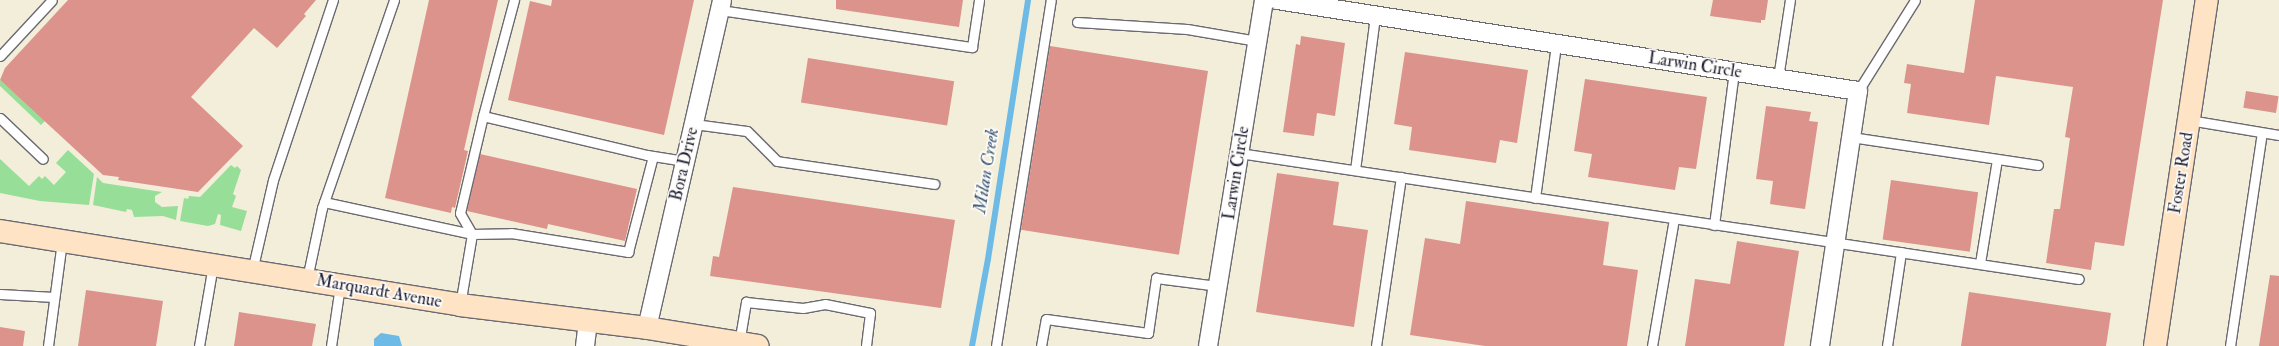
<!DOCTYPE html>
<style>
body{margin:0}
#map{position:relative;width:2279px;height:346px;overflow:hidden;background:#f3eed9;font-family:"IM FELL Double Pica",serif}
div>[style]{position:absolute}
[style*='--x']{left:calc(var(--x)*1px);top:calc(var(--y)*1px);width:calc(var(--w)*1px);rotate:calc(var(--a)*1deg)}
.green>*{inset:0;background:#97de98}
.water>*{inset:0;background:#6dbae7}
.stream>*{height:6px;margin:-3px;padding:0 3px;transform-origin:3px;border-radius:3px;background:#6dbae7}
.building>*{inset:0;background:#db938c;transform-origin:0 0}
.roads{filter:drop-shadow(1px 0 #6b6972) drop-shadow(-1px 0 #6b6972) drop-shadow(0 1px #6b6972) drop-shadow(0 -1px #6b6972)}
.lane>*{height:9px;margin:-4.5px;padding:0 4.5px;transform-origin:4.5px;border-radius:4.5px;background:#fff}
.street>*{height:18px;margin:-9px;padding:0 9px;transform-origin:9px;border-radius:9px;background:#fff}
.secondary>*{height:22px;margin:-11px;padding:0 11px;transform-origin:11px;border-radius:11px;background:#fee4c5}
span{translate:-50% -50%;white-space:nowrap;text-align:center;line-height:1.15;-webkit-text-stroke:3.5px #fdfcf7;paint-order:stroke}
.street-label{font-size:17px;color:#22223b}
.water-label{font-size:18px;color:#3c5777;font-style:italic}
</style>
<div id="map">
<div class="green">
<i style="clip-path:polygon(0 80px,45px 121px,41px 125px,0 86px)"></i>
<i style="clip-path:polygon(68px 150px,94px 174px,89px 205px,40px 201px,0 193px,0 159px,29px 186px,39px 176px,42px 179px,45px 176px,54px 185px,66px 172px,56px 163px)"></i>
<i style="clip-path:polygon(231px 165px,235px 168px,237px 166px,241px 170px,233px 194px,236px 196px,232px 207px,247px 211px,241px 231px,220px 225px,221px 215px,218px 214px,215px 224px,208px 226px,180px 221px,184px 198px,188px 199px,189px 196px,200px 197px)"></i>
<i style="clip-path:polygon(97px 177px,103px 183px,162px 192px,155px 196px,155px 202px,162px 207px,178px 206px,176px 220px,163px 216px,134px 217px,132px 210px,127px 209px,126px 212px,93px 205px)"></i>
</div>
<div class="water">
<i style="clip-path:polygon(381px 333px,399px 336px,402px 346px,374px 346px,374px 339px)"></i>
</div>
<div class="stream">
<i style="--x:972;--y:346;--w:88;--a:-79.6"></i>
<i style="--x:988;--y:259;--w:262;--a:-81.2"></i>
</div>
<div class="building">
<i style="clip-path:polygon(68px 0,316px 0,304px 14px,306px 16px,277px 48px,254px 28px,191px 97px,243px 146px,198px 192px,118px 180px,119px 177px,103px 175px,0 80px,5px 68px)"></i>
<i style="clip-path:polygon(429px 0,498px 0,464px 150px,468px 151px,455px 208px,452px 207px,451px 213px,385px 198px)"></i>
<i style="clip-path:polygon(552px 0,694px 0,664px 135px,508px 100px,530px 1px,551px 6px)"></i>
<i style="clip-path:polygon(836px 0,963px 0,959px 27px,836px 9px)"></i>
<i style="clip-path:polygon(1713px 0,1768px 0,1765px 20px,1761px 20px,1761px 23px,1710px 16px)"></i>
<i style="clip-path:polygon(1975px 0,2163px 0,2124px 246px,2095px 242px,2091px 270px,2046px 263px,2054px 209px,2060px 209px,2070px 138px,2065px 137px,2073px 87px,1996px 76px,1989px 125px,1907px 113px,1911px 84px,1904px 83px,1907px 64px,1964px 73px)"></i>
<i style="clip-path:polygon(1301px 36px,1345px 43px,1335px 116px,1317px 113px,1314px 136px,1283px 132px,1296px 44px,1300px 45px)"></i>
<i style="left:1050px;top:46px;width:160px;height:186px;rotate:9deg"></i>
<i style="clip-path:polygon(1405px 52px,1528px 70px,1517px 143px,1500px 140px,1496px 163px,1409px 150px,1412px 127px,1394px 124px)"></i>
<i style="left:808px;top:58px;width:148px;height:45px;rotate:9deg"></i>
<i style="clip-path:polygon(1585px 79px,1707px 97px,1696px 169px,1679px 167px,1675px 190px,1588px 177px,1592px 154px,1574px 151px)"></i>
<i style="left:2246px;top:91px;width:33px;height:17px;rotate:9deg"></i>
<i style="clip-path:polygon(1766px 106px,1811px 112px,1809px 121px,1818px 122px,1805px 209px,1770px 204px,1773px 181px,1756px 179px)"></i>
<i style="clip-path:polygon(480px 154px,637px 189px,625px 241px,548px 224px,547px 229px,467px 211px)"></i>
<i style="clip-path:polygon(1277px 173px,1339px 182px,1333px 225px,1368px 230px,1354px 327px,1256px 312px)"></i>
<i style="left:1891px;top:180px;width:88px;height:60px;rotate:8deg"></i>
<i style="clip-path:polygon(733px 187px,955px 220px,941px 308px,710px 276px,713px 256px,719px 257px)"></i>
<i style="clip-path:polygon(1466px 201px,1609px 222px,1603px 265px,1638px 270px,1627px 346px,1485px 346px,1410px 335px,1425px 238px,1460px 244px)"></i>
<i style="clip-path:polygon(1737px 241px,1799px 251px,1784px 346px,1685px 346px,1695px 279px,1730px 284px)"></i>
<i style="clip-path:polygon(2270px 275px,2279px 276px,2279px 346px,2259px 346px)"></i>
<i style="clip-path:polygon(86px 290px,163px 301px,156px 346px,78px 346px)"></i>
<i style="clip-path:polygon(1969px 292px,2111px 313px,2106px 346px,1961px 346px)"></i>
<i style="clip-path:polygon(239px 312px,316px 324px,312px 346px,234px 346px)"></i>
<i style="clip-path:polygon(0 327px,25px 331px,23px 346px,0 346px)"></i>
</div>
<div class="roads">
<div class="lane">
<i style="--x:514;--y:0;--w:120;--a:105"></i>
<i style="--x:483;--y:116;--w:169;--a:13.4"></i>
<i style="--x:647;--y:155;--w:38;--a:9"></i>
<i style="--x:720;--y:10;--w:255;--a:8.4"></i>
<i style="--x:972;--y:47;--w:48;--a:-81.5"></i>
<i style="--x:1077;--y:22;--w:110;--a:3.6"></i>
<i style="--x:1187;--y:29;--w:71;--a:9.7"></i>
<i style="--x:0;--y:56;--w:76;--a:-47.1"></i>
<i style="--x:1778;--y:78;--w:79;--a:-81.3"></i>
<i style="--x:1858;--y:91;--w:107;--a:-57.9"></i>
<i style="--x:0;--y:118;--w:59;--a:43.6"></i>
<i style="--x:2189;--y:120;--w:91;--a:9.5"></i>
<i style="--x:694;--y:124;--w:53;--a:7.5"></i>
<i style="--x:747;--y:131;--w:42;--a:45"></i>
<i style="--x:777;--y:161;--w:159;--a:8.3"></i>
<i style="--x:1851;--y:137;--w:189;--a:8.5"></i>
<i style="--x:1239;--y:153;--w:849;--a:8.53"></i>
<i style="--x:1355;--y:170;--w:156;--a:-82.6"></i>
<i style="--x:1535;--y:198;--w:155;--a:-82.2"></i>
<i style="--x:324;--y:202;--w:151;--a:12.2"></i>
<i style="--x:472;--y:234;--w:39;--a:-1"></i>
<i style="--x:511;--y:233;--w:119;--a:9.2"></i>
<i style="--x:628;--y:252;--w:99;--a:-75.4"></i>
<i style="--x:1714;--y:225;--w:155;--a:-82.6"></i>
<i style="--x:1980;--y:263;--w:105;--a:-80.7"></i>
<i style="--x:252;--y:271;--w:93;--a:-77"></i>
<i style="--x:273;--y:180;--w:190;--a:-71.6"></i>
<i style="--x:307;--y:279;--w:73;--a:-78.1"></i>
<i style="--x:322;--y:208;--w:220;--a:-70.9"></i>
<i style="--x:0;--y:294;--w:54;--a:3.2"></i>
<i style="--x:460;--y:305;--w:72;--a:-80.4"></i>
<i style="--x:472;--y:234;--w:24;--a:-120"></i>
<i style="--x:460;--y:213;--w:100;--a:-76.7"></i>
<i style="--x:739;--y:343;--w:42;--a:-80.3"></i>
<i style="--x:746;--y:302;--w:57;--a:6"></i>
<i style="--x:803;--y:308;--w:22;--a:-10"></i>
<i style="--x:825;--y:304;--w:46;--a:11.3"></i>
<i style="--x:870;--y:313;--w:33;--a:97"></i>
<i style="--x:48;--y:346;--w:106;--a:-82.4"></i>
<i style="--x:199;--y:346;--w:82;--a:-80.2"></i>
<i style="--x:331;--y:346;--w:61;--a:-81.5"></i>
<i style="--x:996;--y:346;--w:350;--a:-81"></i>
<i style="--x:1041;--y:346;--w:27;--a:-80"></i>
<i style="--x:1046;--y:319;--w:103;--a:7.8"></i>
<i style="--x:1148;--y:333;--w:56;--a:-81.7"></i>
<i style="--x:1156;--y:278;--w:63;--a:7.4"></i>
<i style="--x:1376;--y:346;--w:171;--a:-81.6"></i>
<i style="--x:1652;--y:346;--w:129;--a:-80.2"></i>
<i style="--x:1887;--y:346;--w:95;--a:-81.5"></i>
<i style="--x:2230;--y:346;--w:215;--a:-81.5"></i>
</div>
<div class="street">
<i style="--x:1277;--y:0;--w:588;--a:8.9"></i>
<i style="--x:1858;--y:91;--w:258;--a:98.5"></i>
<i style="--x:647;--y:328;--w:336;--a:-77.1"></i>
<i style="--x:585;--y:346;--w:25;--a:-83"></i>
<i style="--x:1208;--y:346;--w:351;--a:-80.8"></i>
</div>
<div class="secondary">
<i style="--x:0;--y:231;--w:466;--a:9.1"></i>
<i style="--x:460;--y:305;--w:188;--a:7"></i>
<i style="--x:647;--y:328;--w:112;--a:9.2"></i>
<i style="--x:2155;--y:346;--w:350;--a:-81.5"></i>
</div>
</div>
<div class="street-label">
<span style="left:1695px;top:65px;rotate:9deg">Larwin Circle</span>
<span style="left:684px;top:164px;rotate:-77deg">Bora Drive</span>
<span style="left:1236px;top:173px;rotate:-81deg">Larwin Circle</span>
<span style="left:2181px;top:173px;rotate:-81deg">Foster Road</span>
<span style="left:379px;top:291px;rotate:10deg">Marquardt Avenue</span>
</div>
<div class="water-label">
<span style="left:987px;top:171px;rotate:-81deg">Milan Creek</span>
</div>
</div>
